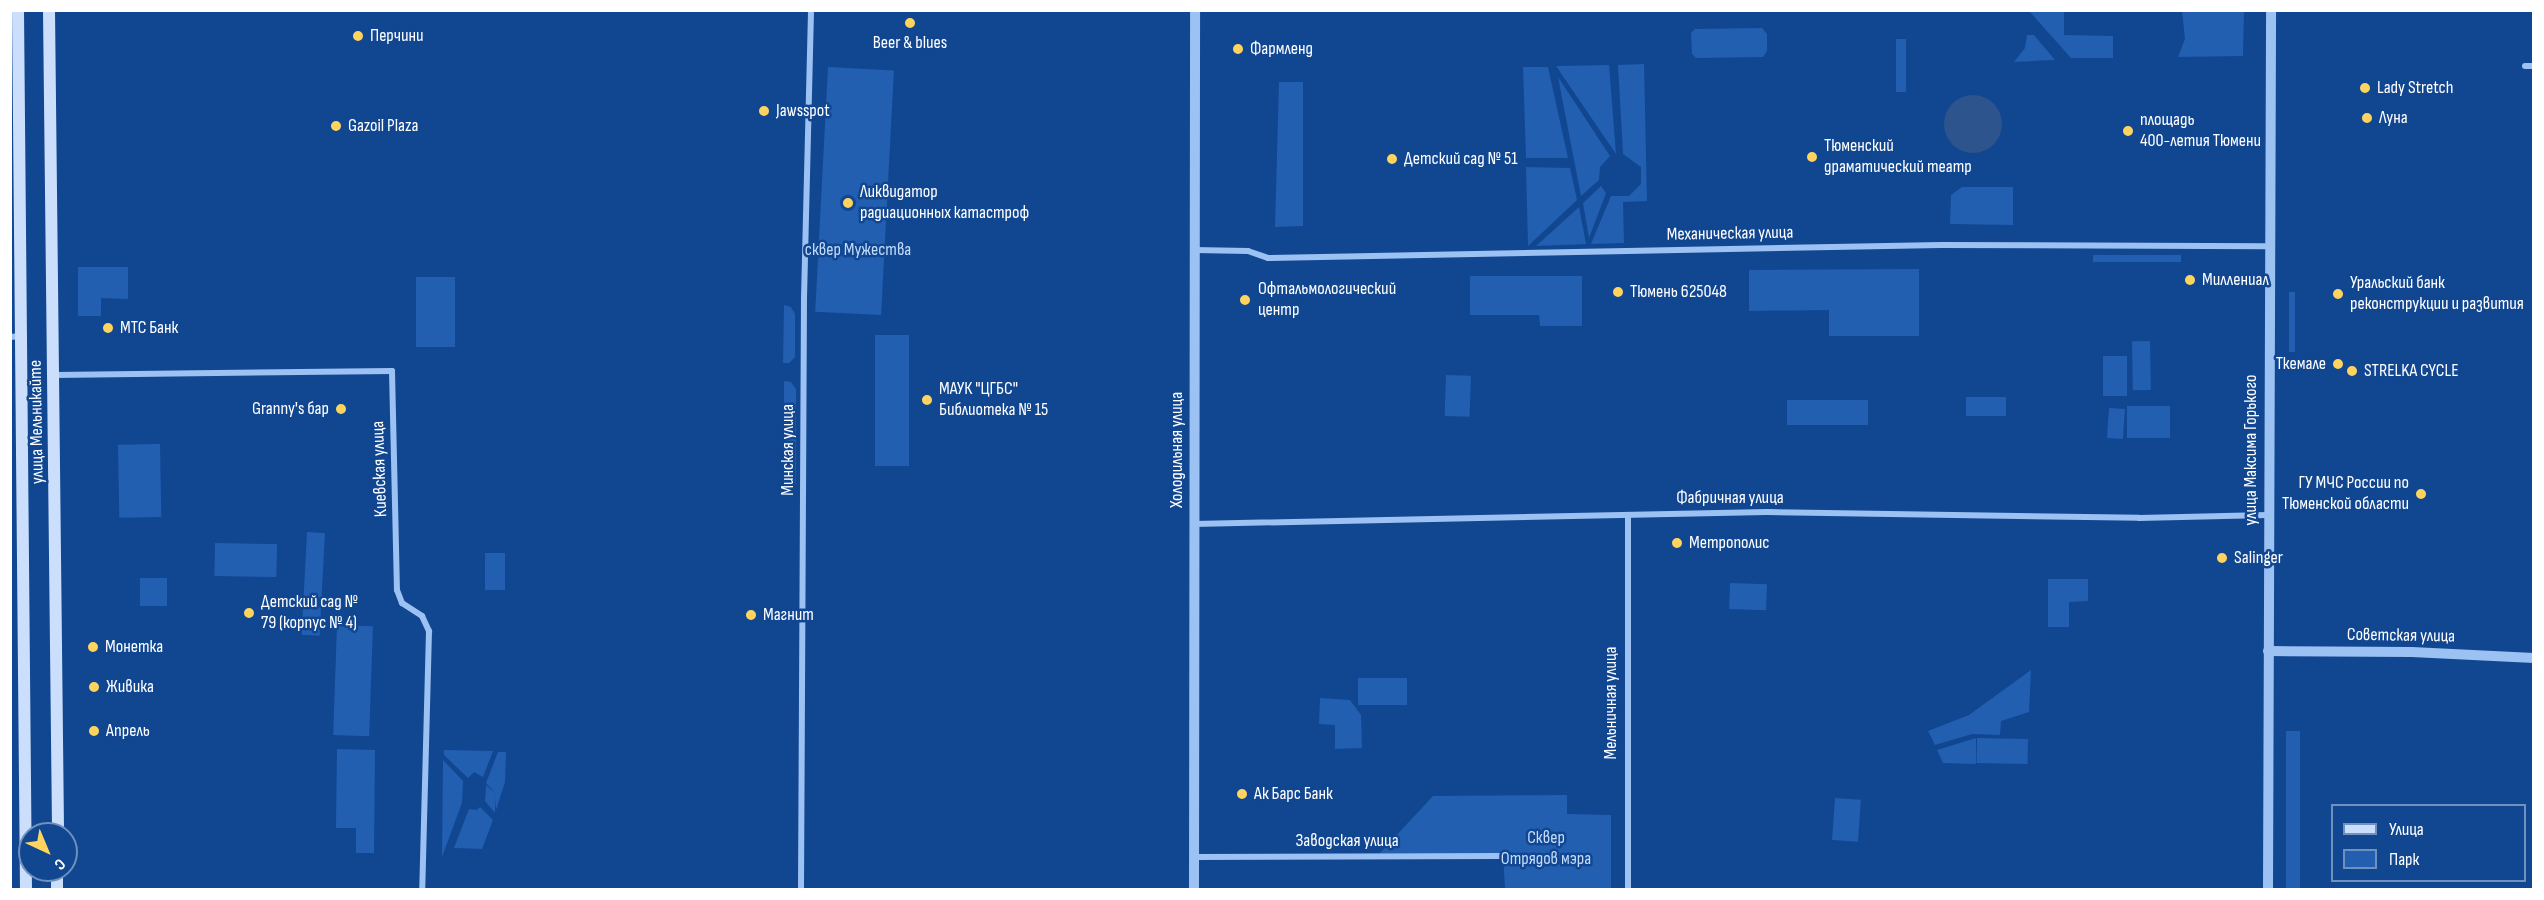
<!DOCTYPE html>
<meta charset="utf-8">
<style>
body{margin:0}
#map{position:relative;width:2544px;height:900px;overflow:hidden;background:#114691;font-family:"Sofia Sans Condensed",sans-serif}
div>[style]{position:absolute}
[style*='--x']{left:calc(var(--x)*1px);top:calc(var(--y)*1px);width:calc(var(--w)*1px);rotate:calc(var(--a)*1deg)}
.green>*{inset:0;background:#225fb1;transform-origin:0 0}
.water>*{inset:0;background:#2d548c}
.round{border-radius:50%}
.minor>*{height:6px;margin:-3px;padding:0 3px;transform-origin:3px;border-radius:3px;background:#9cc1f3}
.tertiary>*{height:10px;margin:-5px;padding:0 5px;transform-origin:5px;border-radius:5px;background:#9cc1f3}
.secondary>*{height:12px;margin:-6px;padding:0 6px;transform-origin:6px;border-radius:6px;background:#cbdffd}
.dots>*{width:16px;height:16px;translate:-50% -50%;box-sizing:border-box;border:3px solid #114691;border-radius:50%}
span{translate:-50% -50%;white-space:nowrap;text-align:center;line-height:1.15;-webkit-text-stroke:5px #114691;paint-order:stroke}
.poi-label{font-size:18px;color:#fff}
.left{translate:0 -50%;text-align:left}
.right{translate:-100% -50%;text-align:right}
.street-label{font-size:18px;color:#fff}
.park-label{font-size:18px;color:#c3dcfd}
.frame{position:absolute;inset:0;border:12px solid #fff;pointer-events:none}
.legend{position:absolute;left:2331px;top:804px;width:195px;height:78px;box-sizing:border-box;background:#114691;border:2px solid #7090bd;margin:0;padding:8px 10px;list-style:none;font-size:18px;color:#fff}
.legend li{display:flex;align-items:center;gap:12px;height:30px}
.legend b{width:30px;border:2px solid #7090bd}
.north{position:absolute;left:18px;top:822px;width:60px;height:60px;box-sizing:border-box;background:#114691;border:2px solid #7090bd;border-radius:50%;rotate:136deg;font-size:16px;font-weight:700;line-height:24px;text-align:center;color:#fff}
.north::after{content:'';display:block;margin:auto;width:21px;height:27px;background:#ffd45e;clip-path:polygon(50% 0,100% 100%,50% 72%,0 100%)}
</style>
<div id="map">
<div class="green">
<i style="clip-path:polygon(2029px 11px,2064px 11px,2064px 35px,2113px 36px,2113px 58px,2071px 58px)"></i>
<i style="clip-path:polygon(2182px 11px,2244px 11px,2243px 56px,2178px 57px,2185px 39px)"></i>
<i style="clip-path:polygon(1762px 28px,1767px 34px,1767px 51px,1763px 57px,1696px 58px,1692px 54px,1691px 33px,1695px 29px)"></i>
<i style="clip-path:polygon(2027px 35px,2034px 35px,2055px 60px,2014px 62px,2025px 48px)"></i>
<i style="left:1896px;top:39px;width:10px;height:53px"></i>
<i style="clip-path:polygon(1644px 64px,1647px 201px,1623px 202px,1624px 243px,1591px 244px,1611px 196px,1629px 196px,1641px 184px,1641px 167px,1623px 154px,1618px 65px)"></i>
<i style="clip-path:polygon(1609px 65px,1616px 154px,1556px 66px)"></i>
<i style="left:828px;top:67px;width:66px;height:245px;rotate:3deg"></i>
<i style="clip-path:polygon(1523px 67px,1548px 67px,1568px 158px,1526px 158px)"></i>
<i style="clip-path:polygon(1558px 77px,1610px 156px,1600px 167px,1599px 180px,1581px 196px)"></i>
<i style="clip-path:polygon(1279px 82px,1303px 82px,1303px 226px,1275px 227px)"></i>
<i style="clip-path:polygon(1526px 167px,1570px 168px,1577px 200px,1528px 246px)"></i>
<i style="clip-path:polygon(1601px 186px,1606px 193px,1589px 238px,1583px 203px)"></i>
<i style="clip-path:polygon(1962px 187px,2013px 187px,2013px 225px,1950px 224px,1951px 195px)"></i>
<i style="clip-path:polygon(1579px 207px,1586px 244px,1536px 246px)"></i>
<i style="left:2093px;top:255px;width:88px;height:7px"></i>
<i style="clip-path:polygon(78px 267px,128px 267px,128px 299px,101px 298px,101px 316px,78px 316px)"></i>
<i style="clip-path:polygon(1919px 269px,1919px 336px,1829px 336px,1829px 310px,1749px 311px,1749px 270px)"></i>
<i style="clip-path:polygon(1470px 276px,1582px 276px,1582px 326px,1540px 326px,1539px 315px,1470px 315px)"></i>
<i style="left:416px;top:277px;width:39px;height:70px"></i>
<i style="left:2289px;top:292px;width:6px;height:60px"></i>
<i style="clip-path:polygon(784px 305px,791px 307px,795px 314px,795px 357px,789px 363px,783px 363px)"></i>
<i style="left:875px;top:335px;width:34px;height:131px"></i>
<i style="left:2150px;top:341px;width:49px;height:18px;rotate:89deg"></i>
<i style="left:2103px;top:356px;width:24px;height:40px"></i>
<i style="left:1446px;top:375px;width:25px;height:41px;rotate:2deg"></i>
<i style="clip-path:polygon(784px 381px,791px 382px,796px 389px,796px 484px,790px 490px,784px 490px)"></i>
<i style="left:1966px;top:397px;width:40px;height:19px"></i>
<i style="left:1787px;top:400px;width:81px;height:25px"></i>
<i style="left:2127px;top:406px;width:43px;height:32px"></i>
<i style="left:2109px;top:408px;width:16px;height:30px;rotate:4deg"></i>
<i style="left:160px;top:444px;width:73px;height:42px;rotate:89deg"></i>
<i style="left:307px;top:532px;width:18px;height:103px;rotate:3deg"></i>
<i style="left:215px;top:543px;width:62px;height:33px;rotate:1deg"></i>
<i style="left:485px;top:553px;width:20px;height:37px"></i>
<i style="left:140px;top:578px;width:27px;height:28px"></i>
<i style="clip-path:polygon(2048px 579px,2088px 579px,2088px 601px,2069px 602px,2069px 627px,2048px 627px)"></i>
<i style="left:1730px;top:583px;width:37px;height:26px;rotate:2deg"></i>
<i style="left:337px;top:625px;width:36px;height:110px;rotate:2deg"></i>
<i style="clip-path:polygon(2031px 670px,2029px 712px,2001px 721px,2000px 735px,1972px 734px,1935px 745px,1928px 731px,1969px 715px)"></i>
<i style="left:1358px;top:678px;width:49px;height:27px"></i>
<i style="clip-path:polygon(1320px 698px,1350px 700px,1361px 715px,1362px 748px,1335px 749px,1335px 725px,1319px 724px)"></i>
<i style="left:2286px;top:731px;width:14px;height:158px"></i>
<i style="clip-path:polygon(1976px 738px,1976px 764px,1943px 763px,1937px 750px)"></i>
<i style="left:1977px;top:738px;width:51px;height:25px;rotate:1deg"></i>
<i style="clip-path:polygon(337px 749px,375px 750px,374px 853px,356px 853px,356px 828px,336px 828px)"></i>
<i style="clip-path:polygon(444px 750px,493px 751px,483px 777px,474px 772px,468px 778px,444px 755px)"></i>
<i style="clip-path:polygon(498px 752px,506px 752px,505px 782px,496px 810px,495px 798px,495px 813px,485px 801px,486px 785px,496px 794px,486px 783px)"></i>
<i style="clip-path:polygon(443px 760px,463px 781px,462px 803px,442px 857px)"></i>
<i style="clip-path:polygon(1567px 795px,1567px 814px,1611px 815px,1611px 889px,1505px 889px,1503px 854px,1380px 853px,1433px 796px)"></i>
<i style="left:1835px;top:798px;width:26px;height:42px;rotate:4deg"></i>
<i style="clip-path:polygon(480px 807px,493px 820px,482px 849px,454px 848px,469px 809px,477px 810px)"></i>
</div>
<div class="water">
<i class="round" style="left:1944px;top:95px;width:58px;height:58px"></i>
</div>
<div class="minor">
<i style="--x:2525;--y:66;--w:9;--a:0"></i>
<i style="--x:1194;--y:250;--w:54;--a:1.1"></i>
<i style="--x:1248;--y:251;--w:21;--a:19"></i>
<i style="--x:1268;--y:258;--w:673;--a:-1.11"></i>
<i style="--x:1941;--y:245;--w:326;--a:0.2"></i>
<i style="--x:10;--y:337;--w:11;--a:-5"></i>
<i style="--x:55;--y:375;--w:337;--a:-0.7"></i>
<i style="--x:392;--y:371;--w:219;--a:88.7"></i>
<i style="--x:397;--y:590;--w:14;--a:69"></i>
<i style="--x:402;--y:603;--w:24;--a:33"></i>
<i style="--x:422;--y:616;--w:17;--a:65"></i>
<i style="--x:429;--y:631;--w:259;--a:91.5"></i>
<i style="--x:1194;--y:524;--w:573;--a:-1.2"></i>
<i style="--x:1767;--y:512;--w:372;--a:0.9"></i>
<i style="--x:2139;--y:518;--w:128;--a:-1.3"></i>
<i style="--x:1194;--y:857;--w:306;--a:-0.2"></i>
<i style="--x:801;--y:890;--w:592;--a:-89.71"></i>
<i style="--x:804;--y:298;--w:288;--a:-88.6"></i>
<i style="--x:1628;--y:890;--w:374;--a:-90"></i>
</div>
<div class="tertiary">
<i style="--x:2268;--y:651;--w:144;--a:0.4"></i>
<i style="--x:2412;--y:652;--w:122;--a:2.8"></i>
<i style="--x:1194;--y:890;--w:880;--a:-89.93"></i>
<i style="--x:2268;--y:890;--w:880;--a:-89.8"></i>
</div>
<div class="secondary">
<i style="--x:18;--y:10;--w:880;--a:89.48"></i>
<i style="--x:49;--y:10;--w:824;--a:89.37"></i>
<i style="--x:57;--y:890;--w:20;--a:-90"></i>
</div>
<div class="dots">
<i style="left:910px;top:23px;background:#ffd45e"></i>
<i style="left:358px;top:36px;background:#ffd45e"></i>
<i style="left:1238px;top:49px;background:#ffd45e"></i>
<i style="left:2365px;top:88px;background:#ffd45e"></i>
<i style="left:764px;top:111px;background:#ffd45e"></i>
<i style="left:2367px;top:118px;background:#ffd45e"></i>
<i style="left:336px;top:126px;background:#ffd45e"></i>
<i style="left:2128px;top:131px;background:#ffd45e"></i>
<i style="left:1812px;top:157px;background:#ffd45e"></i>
<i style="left:1392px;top:159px;background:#ffd45e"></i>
<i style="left:848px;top:203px;background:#ffd45e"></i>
<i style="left:2190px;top:280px;background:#ffd45e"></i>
<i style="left:1618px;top:292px;background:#ffd45e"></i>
<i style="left:2338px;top:294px;background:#ffd45e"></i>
<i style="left:1245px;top:300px;background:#ffd45e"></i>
<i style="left:108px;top:328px;background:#ffd45e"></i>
<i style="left:2338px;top:364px;background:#ffd45e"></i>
<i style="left:2352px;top:371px;background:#ffd45e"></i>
<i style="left:927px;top:400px;background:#ffd45e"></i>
<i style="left:341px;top:409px;background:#ffd45e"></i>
<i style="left:2421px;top:494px;background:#ffd45e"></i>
<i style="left:1677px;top:543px;background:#ffd45e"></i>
<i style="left:2222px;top:558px;background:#ffd45e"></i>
<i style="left:249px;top:613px;background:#ffd45e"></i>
<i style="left:751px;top:615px;background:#ffd45e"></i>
<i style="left:93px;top:647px;background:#ffd45e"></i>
<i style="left:94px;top:687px;background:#ffd45e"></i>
<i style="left:94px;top:731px;background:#ffd45e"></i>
<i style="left:1242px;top:794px;background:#ffd45e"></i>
</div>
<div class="poi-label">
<span class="left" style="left:370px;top:36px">Перчини</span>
<span style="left:910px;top:43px">Beer &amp; blues</span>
<span class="left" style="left:1250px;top:49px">Фармленд</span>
<span class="left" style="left:2377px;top:88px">Lady Stretch</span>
<span class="left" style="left:776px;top:111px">Jawsspot</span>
<span class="left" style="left:2379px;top:118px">Луна</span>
<span class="left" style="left:2140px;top:131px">площадь<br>400-летия Тюмени</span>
<span class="left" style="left:348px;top:126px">Gazoil Plaza</span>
<span class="left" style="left:1824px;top:157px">Тюменский<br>драматический театр</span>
<span class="left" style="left:1404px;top:159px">Детский сад № 51</span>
<span class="left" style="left:860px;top:203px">Ликвидатор<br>радиационных катастроф</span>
<span class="left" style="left:2202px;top:280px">Миллениал</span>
<span class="left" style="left:2350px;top:294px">Уральский банк<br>реконструкции и развития</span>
<span class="left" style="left:1258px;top:300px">Офтальмологический<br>центр</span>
<span class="left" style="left:1630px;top:292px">Тюмень 625048</span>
<span class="left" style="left:120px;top:328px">МТС Банк</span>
<span class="right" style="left:2326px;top:364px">Ткемале</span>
<span class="left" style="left:2364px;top:371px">STRELKA CYCLE</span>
<span class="left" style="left:939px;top:400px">МАУК "ЦГБС"<br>Библиотека № 15</span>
<span class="right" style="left:329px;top:409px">Granny's бар</span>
<span class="right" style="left:2409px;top:494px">ГУ МЧС России по<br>Тюменской области</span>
<span class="left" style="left:1689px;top:543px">Метрополис</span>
<span class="left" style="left:2234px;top:558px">Salinger</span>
<span class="left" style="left:261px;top:613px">Детский сад №<br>79 (корпус № 4)</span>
<span class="left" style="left:763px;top:615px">Магнит</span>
<span class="left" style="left:105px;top:647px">Монетка</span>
<span class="left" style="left:106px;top:687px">Живика</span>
<span class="left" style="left:106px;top:731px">Апрель</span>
<span class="left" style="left:1254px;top:794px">Ак Барс Банк</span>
</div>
<div class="street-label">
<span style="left:1730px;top:234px;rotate:-1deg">Механическая улица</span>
<span style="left:37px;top:422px;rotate:-91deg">улица Мельникайте</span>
<span style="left:788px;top:450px;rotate:-90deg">Минская улица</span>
<span style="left:1177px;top:450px;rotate:-90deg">Холодильная улица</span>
<span style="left:2251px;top:450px;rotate:-90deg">улица Максима Горького</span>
<span style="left:380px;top:469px;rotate:-92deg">Киевская улица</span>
<span style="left:1730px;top:498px">Фабричная улица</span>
<span style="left:2401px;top:636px;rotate:1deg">Советская улица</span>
<span style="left:1611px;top:703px;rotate:-90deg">Мельничная улица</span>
<span style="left:1347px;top:841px">Заводская улица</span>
</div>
<div class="park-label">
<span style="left:858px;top:250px">сквер Мужества</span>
<span style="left:1546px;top:849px">Сквер<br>Отрядов мэра</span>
</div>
<div class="frame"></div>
<ul class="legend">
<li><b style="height:8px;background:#cbdffd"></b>Улица</li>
<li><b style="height:16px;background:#225fb1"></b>Парк</li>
</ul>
<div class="north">С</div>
</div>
